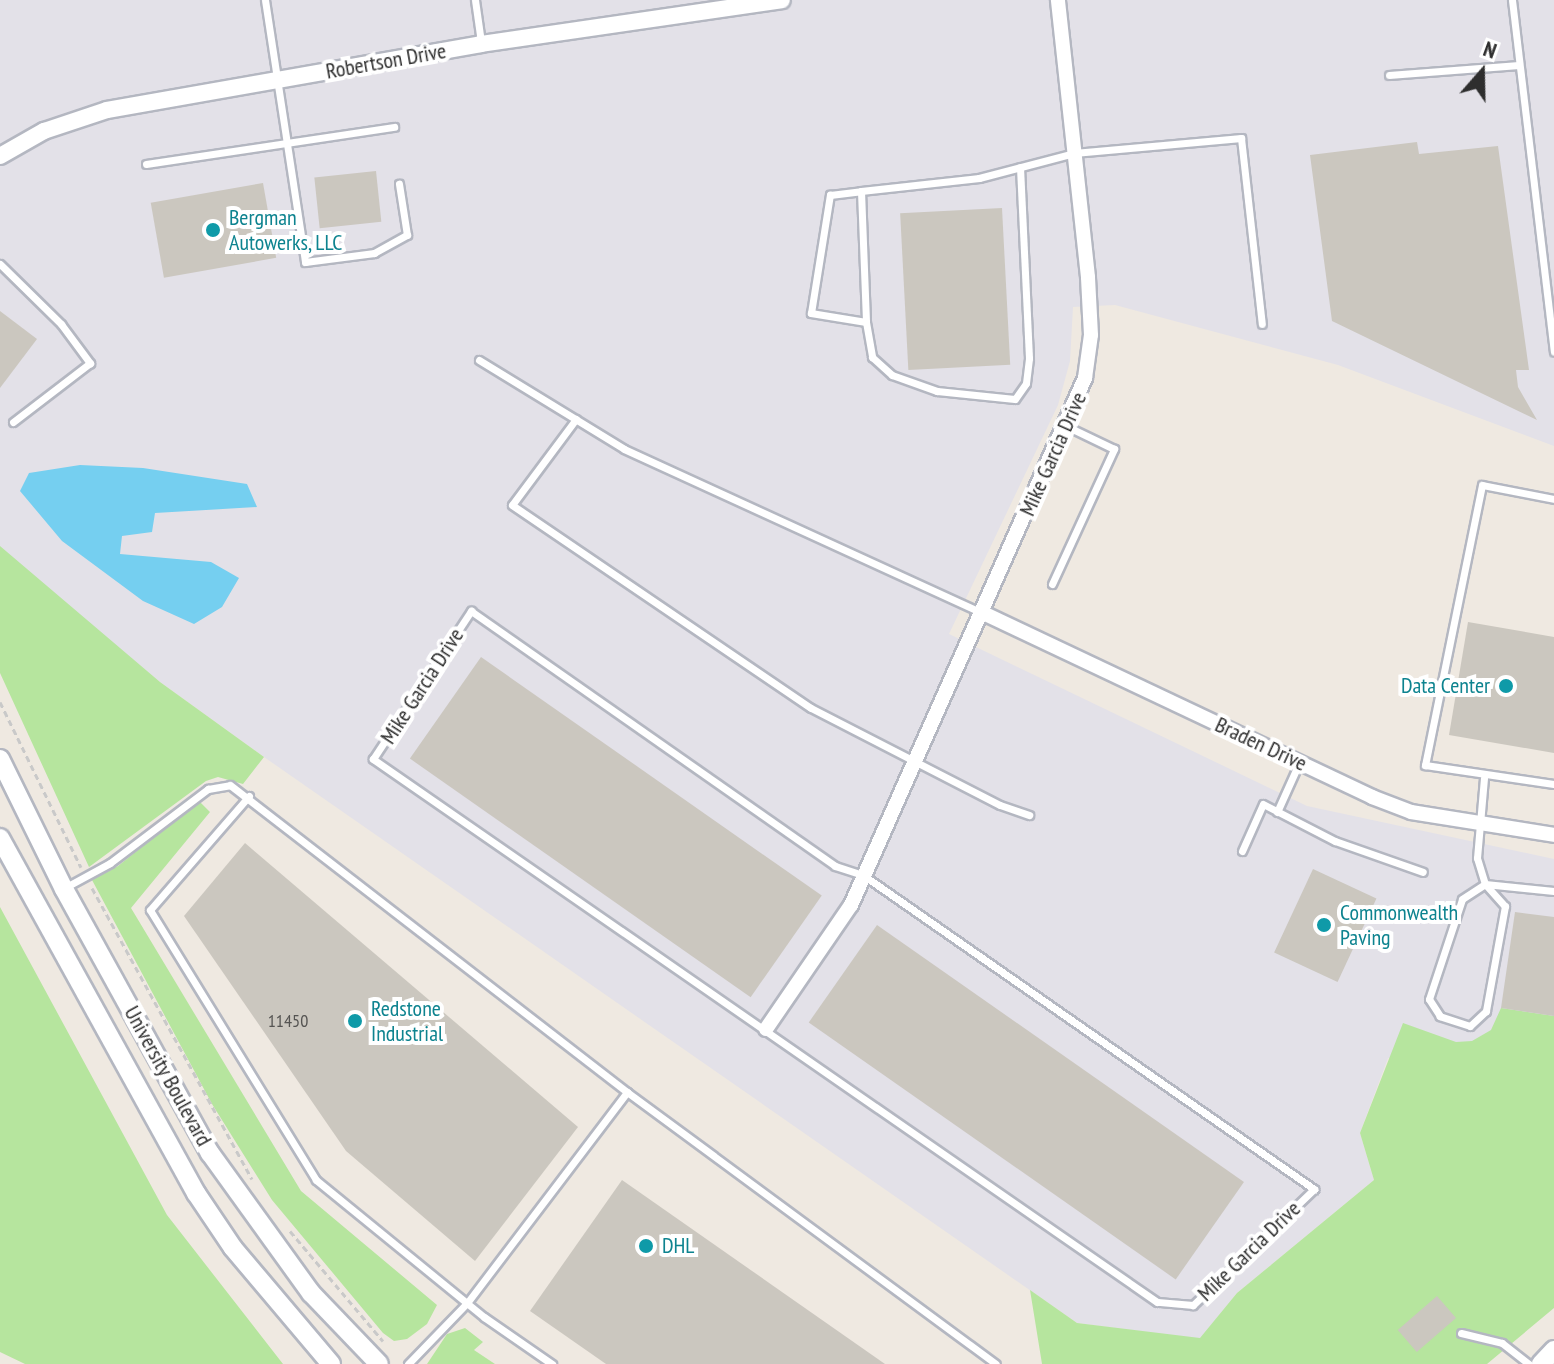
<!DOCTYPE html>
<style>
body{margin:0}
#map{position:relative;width:1554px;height:1364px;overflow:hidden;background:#efe9e1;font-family:"PT Sans Narrow",sans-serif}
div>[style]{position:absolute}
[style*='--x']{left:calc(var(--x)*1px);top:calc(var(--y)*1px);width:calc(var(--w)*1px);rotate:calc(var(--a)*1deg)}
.industrial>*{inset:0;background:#e3e1e8}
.green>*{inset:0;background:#b6e59e}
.water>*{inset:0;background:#75cff0}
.building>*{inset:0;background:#cbc7bf;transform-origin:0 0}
.path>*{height:3px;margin-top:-1.5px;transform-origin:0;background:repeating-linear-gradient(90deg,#c9c9c9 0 6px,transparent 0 10px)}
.roads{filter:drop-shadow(2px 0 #b4b7c1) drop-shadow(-2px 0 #b4b7c1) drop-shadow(0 2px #b4b7c1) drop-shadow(0 -2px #b4b7c1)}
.service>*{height:7px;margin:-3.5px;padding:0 3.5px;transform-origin:3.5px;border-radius:3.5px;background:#fff}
.minor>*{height:14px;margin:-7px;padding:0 7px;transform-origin:7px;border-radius:7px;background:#fff}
.tertiary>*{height:16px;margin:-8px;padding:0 8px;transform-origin:8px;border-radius:8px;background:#fff}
.secondary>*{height:18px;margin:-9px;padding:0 9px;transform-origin:9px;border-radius:9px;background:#fff}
.dots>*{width:22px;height:22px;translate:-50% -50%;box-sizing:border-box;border:4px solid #fff;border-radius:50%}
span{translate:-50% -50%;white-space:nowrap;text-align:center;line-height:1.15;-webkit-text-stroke:8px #fff;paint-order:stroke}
.number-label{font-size:18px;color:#555452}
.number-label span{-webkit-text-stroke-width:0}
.street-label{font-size:22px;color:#2e2e2e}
.culture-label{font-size:22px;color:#0d838f}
.left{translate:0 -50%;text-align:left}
.right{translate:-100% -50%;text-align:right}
.north{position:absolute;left:1442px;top:32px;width:80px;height:80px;-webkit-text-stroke:6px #fff;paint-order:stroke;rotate:20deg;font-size:22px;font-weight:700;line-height:32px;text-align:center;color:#2e2e2e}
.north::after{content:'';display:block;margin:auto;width:28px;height:36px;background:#2e2e2e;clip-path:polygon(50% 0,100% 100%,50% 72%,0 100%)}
</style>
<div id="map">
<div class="industrial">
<i style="clip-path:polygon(0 0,1554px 0,1554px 446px,1338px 365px,1115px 305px,1073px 307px,1070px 361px,1058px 405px,949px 634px,1307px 806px,1554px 859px,1554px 1085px,1388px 1058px,1360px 1133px,1374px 1180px,1237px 1293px,1200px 1339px,1077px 1323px,264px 757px,160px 682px,0 550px)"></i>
</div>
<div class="green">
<i style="clip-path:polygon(0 546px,160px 682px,264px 757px,243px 784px,218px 777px,206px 781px,89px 867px,0 673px)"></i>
<i style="clip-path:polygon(199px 801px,210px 812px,131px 908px,301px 1191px,437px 1305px,427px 1324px,407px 1339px,394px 1341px,383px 1333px,272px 1200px,212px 1104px,92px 880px,118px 866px)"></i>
<i style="clip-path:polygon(0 907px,167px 1215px,283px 1364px,25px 1364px,0 1352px)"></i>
<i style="clip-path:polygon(1501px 1008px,1554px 1016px,1554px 1308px,1487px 1364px,1042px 1364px,1030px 1290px,1077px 1323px,1200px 1338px,1237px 1293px,1374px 1180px,1360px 1133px,1403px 1023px,1456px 1042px,1472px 1041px,1491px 1030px)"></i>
<i style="clip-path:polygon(465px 1328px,483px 1342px,474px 1350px,495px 1364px,427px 1364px,447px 1334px)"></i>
</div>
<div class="water">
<i style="clip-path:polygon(80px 465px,143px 468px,247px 484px,257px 507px,155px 513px,152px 532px,122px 536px,120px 554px,211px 562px,239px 578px,222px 607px,194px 624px,143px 601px,62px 541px,20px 491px,29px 473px)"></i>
</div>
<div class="building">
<i style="clip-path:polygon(1417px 142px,1419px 154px,1498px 146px,1529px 370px,1516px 370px,1518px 387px,1537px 420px,1332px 321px,1310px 155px)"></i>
<i style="left:376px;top:171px;width:51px;height:62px;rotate:84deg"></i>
<i style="left:263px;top:183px;width:76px;height:114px;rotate:80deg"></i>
<i style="left:1002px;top:208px;width:157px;height:102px;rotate:87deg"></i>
<i style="clip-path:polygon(0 311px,37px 339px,0 388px)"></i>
<i style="clip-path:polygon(1468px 622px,1554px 637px,1554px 753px,1449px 735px)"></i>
<i style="left:481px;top:657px;width:416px;height:124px;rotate:35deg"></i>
<i style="clip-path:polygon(245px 843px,578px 1127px,475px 1261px,346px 1151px,184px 916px)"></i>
<i style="left:1313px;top:869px;width:70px;height:92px;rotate:25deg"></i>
<i style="clip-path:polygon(1515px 912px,1554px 917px,1554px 1016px,1501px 1008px)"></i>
<i style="left:877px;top:925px;width:448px;height:119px;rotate:35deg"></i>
<i style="clip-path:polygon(622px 1180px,885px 1364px,606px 1364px,530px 1311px)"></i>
<i style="left:1437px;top:1296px;width:29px;height:52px;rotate:49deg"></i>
</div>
<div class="path">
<i style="--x:0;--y:702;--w:184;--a:63.9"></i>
<i style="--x:92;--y:888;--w:332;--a:61.2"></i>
<i style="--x:290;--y:1231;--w:144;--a:49.8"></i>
</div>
<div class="roads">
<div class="service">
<i style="--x:265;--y:0;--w:265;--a:81.3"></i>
<i style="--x:305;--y:262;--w:70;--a:-7.4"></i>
<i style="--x:374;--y:253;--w:38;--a:-29"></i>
<i style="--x:407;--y:235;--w:52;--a:-98.9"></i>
<i style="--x:475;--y:0;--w:42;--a:81.9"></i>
<i style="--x:1512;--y:0;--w:354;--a:83.2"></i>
<i style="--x:1389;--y:75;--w:130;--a:-4.4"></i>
<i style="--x:146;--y:164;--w:251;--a:-8.5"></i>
<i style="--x:861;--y:191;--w:131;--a:87.8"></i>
<i style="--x:866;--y:322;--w:56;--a:-170.7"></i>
<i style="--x:811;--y:313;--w:120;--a:-80.9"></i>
<i style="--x:830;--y:195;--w:31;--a:-7"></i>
<i style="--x:861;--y:191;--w:119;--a:-6.3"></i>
<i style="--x:979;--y:178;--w:98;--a:-14.7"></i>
<i style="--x:1074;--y:153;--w:168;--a:-5.1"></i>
<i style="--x:1241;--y:138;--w:187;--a:83.6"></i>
<i style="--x:0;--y:264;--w:86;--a:44.5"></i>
<i style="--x:61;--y:324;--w:49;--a:53.4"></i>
<i style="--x:90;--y:363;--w:97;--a:142.5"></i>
<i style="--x:866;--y:322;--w:36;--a:80"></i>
<i style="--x:872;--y:357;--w:27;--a:42"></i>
<i style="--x:892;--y:375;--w:48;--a:19.6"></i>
<i style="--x:937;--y:391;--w:78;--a:5.9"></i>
<i style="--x:1015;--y:399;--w:19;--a:-55"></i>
<i style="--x:1026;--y:383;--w:25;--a:-83"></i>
<i style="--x:1029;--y:358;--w:191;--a:-92.7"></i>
<i style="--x:479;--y:360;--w:170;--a:31.5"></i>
<i style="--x:624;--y:449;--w:392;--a:24.6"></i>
<i style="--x:576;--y:419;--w:107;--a:126.7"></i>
<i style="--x:512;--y:505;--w:361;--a:34.2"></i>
<i style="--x:811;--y:708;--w:212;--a:27.2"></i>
<i style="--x:1000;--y:805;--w:31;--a:19"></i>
<i style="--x:1554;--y:499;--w:73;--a:-169"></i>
<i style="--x:1482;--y:485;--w:286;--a:101.5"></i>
<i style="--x:1425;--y:765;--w:130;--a:8.4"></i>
<i style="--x:1052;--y:584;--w:149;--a:-65.3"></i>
<i style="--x:1114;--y:449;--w:51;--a:-154.4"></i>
<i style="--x:471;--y:611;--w:444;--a:35"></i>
<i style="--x:835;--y:866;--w:29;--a:18"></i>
<i style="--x:863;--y:875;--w:550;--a:34.85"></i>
<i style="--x:1314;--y:1189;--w:168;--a:136.2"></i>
<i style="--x:1193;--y:1305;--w:36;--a:-175"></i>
<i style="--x:1157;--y:1302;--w:954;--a:-145.29"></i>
<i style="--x:373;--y:759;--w:178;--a:-56.5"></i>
<i style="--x:1484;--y:778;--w:80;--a:95"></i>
<i style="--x:1477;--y:858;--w:27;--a:73"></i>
<i style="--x:1485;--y:884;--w:30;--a:48"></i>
<i style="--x:1505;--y:906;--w:107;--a:100.3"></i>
<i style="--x:1486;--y:1011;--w:22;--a:137"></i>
<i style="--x:1470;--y:1026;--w:32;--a:-162"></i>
<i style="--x:1440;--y:1016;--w:20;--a:-123"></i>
<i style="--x:1429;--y:999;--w:105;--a:-71.7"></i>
<i style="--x:1462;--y:899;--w:27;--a:-33"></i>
<i style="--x:1485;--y:884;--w:69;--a:5.8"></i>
<i style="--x:249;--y:796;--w:151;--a:131"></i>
<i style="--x:150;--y:910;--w:317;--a:58.4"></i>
<i style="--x:316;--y:1180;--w:217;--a:39.2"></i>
<i style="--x:484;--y:1317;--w:83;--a:34.7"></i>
<i style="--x:1277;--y:812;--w:54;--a:-65.8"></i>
<i style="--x:1242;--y:851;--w:51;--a:-65.9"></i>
<i style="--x:1263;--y:804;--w:81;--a:27.2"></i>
<i style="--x:1335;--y:841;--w:93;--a:19.4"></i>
<i style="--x:66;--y:887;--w:50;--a:-28.6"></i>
<i style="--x:110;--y:863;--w:123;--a:-37.1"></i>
<i style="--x:208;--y:789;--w:22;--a:-10"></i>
<i style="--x:230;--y:785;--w:502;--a:37.71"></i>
<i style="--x:1461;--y:1333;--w:42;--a:13.7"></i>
<i style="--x:1502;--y:1343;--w:34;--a:38"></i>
<i style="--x:408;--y:1364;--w:85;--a:-46"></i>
<i style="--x:467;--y:1303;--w:265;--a:-52.8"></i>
<i style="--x:627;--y:1092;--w:458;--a:36.4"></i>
</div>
<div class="minor">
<i style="--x:981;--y:612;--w:433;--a:25.3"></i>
<i style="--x:1372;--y:797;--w:42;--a:21"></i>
<i style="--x:1411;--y:812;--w:145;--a:9.1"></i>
<i style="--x:766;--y:1029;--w:150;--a:-55.6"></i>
<i style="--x:851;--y:905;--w:577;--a:-66.06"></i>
<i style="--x:1085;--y:378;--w:43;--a:-82.1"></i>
<i style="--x:1091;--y:335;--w:58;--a:-93"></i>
<i style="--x:1088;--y:277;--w:279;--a:-96.2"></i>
</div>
<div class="tertiary">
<i style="--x:0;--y:156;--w:51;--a:-29.6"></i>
<i style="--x:44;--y:131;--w:66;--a:-18.4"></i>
<i style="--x:107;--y:110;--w:380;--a:-10"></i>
<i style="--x:481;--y:44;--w:304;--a:-8.3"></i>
</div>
<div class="secondary">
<i style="--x:0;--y:759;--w:145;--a:63.8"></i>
<i style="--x:64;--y:889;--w:302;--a:61.1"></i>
<i style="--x:210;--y:1153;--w:173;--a:54.2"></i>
<i style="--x:311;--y:1293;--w:98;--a:46.2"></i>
<i style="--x:0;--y:838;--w:406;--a:61.1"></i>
<i style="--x:196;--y:1193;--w:66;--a:56.1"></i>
<i style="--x:233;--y:1248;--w:152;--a:49.8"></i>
<i style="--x:1541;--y:1364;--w:19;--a:-47"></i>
</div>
</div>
<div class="dots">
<i style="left:213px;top:230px;background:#0f9aa8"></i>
<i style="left:1506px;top:686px;background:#0f9aa8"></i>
<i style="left:1324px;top:925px;background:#0f9aa8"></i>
<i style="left:355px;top:1021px;background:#0f9aa8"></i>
<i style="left:646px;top:1246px;background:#0f9aa8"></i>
</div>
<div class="number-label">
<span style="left:288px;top:1021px">11450</span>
</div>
<div class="street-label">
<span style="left:386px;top:61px;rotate:-10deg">Robertson Drive</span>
<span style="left:1053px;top:454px;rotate:-66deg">Mike Garcia Drive</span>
<span style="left:422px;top:686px;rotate:-57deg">Mike Garcia Drive</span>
<span style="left:1261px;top:744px;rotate:25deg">Braden Drive</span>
<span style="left:168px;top:1076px;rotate:61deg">University Boulevard</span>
<span style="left:1249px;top:1251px;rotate:-44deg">Mike Garcia Drive</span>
</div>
<div class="culture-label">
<span class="left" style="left:229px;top:230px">Bergman<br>Autowerks, LLC</span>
<span class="right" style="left:1490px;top:686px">Data Center</span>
<span class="left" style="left:1340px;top:925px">Commonwealth<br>Paving</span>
<span class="left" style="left:371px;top:1021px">Redstone<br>Industrial</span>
<span class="left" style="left:662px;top:1246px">DHL</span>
</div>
<div class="north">N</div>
</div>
